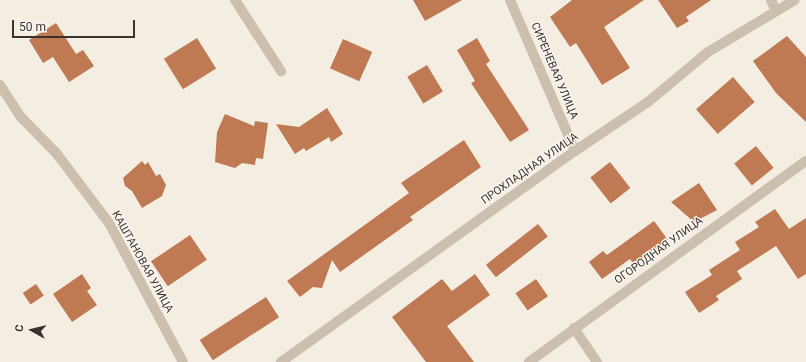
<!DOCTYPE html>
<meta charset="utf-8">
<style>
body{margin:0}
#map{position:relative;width:806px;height:362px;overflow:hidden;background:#f3ede2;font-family:Roboto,sans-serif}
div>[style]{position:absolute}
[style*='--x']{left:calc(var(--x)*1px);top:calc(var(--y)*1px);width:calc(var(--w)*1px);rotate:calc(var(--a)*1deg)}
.building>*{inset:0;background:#bf7a54;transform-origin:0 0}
.street>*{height:10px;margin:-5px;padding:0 5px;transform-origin:5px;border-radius:5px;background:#cbbfae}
span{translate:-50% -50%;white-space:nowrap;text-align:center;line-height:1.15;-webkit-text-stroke:3px #faf6ef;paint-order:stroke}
.street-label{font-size:11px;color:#3a322c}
.north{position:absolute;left:12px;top:310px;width:40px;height:40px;-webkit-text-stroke:3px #faf6ef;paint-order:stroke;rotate:278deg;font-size:11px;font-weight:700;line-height:16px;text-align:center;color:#3a322c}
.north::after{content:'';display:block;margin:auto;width:14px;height:18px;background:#3a322c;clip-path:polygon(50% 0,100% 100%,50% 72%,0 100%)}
.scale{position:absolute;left:12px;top:20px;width:123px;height:18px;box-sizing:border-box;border:2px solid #3a322c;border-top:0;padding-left:5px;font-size:12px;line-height:14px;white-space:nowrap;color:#3a322c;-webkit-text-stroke:3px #faf6ef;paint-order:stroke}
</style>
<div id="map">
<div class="building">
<i style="clip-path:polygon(413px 0,462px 0,425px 21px)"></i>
<i style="clip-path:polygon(572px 0,644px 0,604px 27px,630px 68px,602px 85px,576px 43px,570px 47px,550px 17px)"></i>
<i style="clip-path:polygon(658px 0,711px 0,686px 17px,689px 21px,677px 28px)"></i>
<i style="clip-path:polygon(56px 23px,76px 54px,83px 50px,94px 66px,69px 82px,53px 57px,43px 63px,29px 40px)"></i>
<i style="clip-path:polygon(787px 36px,806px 57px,806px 122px,776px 93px,753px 61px)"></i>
<i style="left:197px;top:38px;width:36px;height:39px;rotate:58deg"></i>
<i style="clip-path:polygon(477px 38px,490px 61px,486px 64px,529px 130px,510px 142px,471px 83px,475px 81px,457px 50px)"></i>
<i style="left:343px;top:39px;width:32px;height:32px;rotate:24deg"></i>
<i style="left:427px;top:65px;width:31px;height:23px;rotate:59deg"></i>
<i style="left:733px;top:77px;width:33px;height:49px;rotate:49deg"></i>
<i style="clip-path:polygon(327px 108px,343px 134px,331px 142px,329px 137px,306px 151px,304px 148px,295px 154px,276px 124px,299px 127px)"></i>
<i style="clip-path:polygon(225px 114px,254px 126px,255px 121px,268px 123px,263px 159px,256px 158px,255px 165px,242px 163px,235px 168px,215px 162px,217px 132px)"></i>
<i style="clip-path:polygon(464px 140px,481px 167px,410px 217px,413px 220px,340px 272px,332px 260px,322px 288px,313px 287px,300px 297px,287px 281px,409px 193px,401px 183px)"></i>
<i style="left:756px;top:146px;width:28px;height:28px;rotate:51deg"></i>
<i style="clip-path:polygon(142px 161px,145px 165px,148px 162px,156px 176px,160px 174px,166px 185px,162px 196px,142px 208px,132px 191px,125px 186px,123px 178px)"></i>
<i style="left:610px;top:162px;width:33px;height:25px;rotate:52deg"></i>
<i style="clip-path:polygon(699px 183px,717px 210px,694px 222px,671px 202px)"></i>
<i style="clip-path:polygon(775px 209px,789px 229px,806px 218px,806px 274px,798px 279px,776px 246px,737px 271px,742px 279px,716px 296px,719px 300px,699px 313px,685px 292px,712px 275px,709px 270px,740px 250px,735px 242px,759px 227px,755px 222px)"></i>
<i style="clip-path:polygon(654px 221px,668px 240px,634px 265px,630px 259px,602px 279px,589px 262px,603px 251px,607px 255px)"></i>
<i style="left:538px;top:224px;width:16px;height:66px;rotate:52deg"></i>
<i style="left:190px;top:235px;width:30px;height:47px;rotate:56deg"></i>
<i style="clip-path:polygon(82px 274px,91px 288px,87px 291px,97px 305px,72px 322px,53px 294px)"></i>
<i style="clip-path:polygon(475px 274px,490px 295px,447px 326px,474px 362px,426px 362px,392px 317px,442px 279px,452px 291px)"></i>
<i style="left:536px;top:279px;width:21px;height:25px;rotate:55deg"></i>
<i style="left:36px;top:284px;width:14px;height:16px;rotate:56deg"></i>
<i style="left:266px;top:297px;width:24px;height:79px;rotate:57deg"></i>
</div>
<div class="street">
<i style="--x:235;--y:0;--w:85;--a:57.1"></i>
<i style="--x:510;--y:0;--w:164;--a:66.7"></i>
<i style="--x:771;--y:0;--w:12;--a:66"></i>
<i style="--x:0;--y:85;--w:38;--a:57"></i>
<i style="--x:21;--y:117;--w:52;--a:45.8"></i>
<i style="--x:57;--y:154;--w:86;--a:53"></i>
<i style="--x:109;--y:223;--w:157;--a:62"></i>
<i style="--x:574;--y:328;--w:41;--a:55.9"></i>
<i style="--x:281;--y:362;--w:362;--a:-35.7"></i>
<i style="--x:575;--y:151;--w:88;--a:-33.9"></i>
<i style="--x:648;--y:102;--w:78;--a:-39.8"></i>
<i style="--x:708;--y:52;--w:101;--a:-30.9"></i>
<i style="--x:529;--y:362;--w:342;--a:-36"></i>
</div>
<div class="street-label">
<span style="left:554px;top:71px;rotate:67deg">СИРЕНЕВАЯ УЛИЦА</span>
<span style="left:530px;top:169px;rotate:-35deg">ПРОХЛАДНАЯ УЛИЦА</span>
<span style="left:659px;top:251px;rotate:-36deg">ОГОРОДНАЯ УЛИЦА</span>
<span style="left:142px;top:262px;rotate:61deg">КАШТАНОВАЯ УЛИЦА</span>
</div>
<div class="north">С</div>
<div class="scale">50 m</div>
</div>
